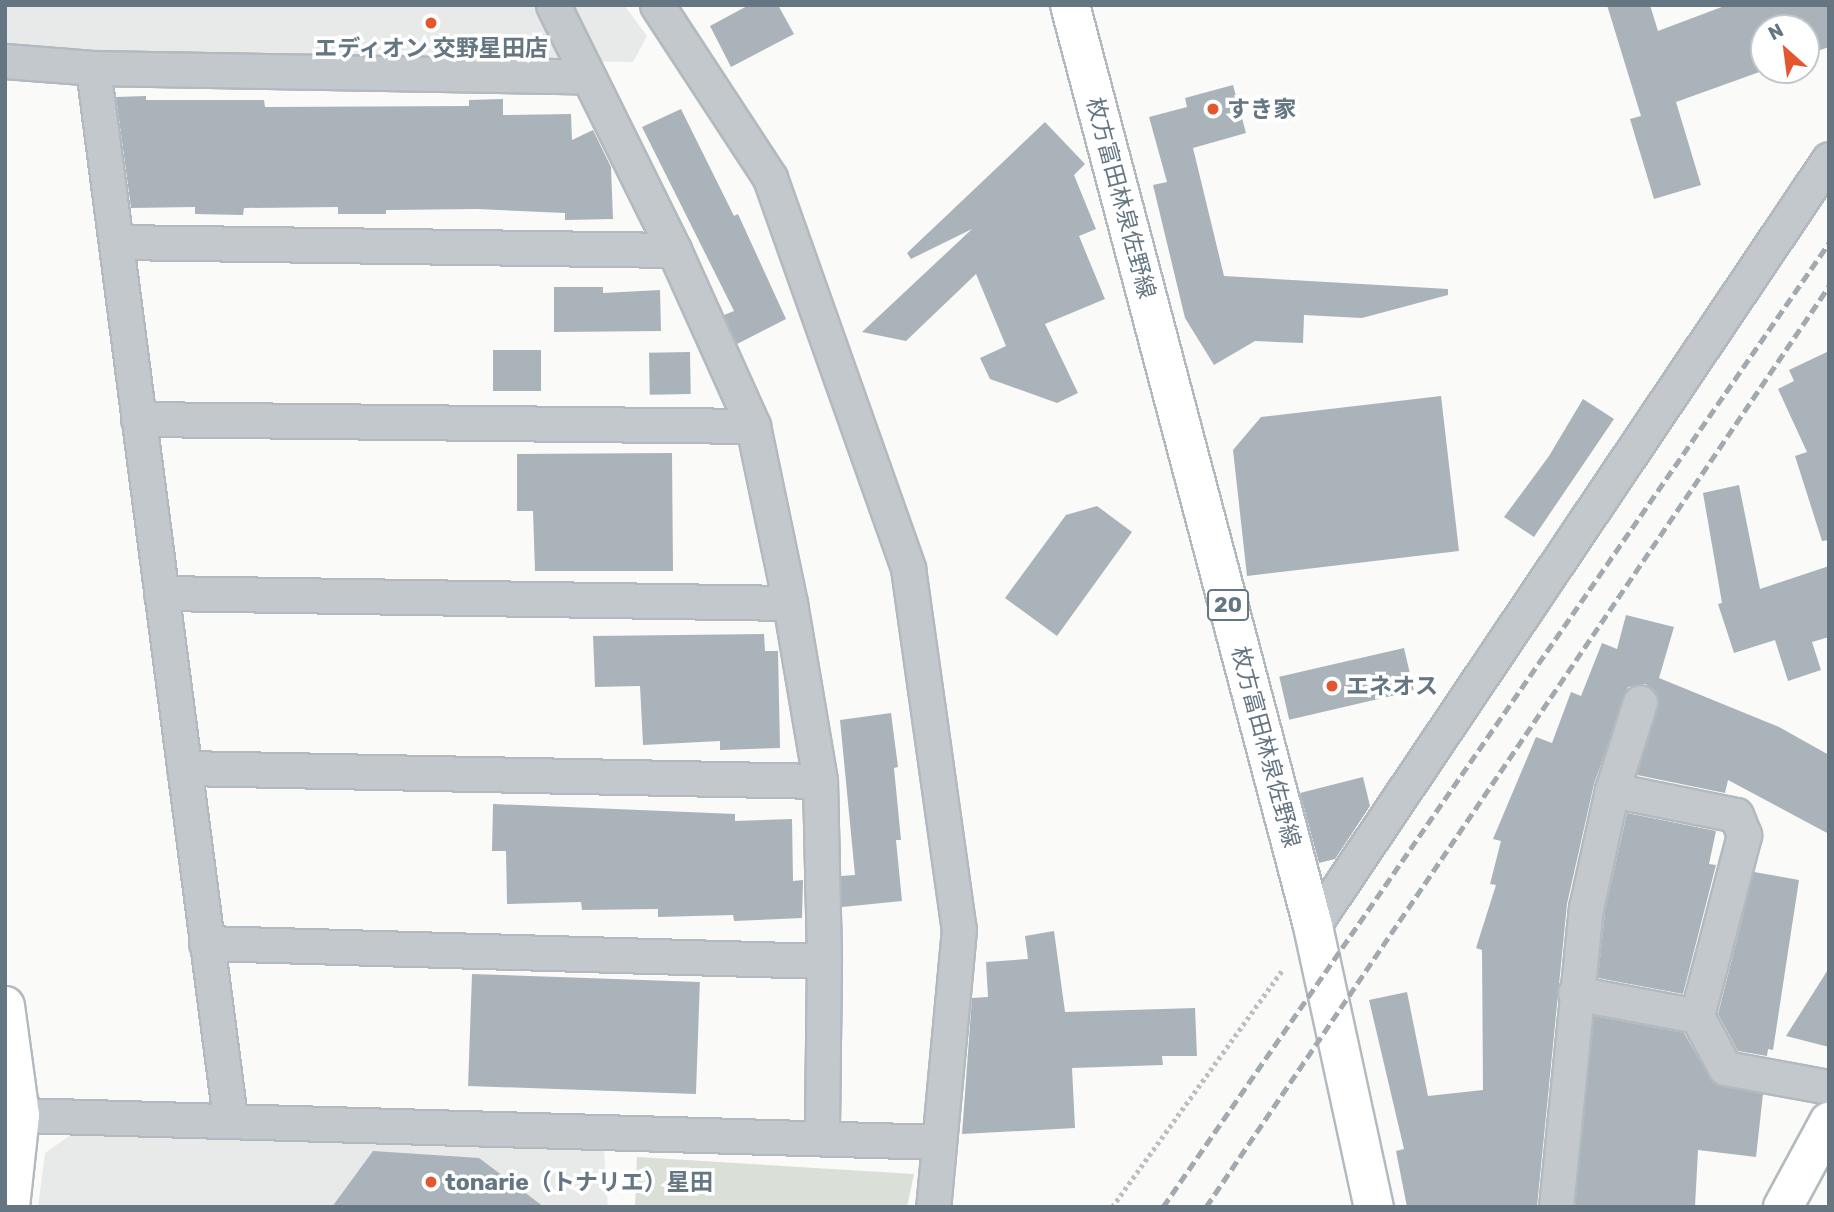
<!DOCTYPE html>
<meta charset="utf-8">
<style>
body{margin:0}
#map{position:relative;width:1834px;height:1212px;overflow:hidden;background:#fafaf8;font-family:Rubik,"Noto Sans JP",sans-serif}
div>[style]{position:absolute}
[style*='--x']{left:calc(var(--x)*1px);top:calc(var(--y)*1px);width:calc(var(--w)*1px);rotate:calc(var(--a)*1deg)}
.built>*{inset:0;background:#e8e9e9}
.green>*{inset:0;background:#dadfd7}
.building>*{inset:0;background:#aab3b9;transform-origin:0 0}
.path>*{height:4.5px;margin-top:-2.25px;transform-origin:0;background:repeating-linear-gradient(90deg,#bbbfc2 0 3.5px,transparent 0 7px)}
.roads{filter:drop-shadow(2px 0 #b3babf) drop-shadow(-2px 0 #b3babf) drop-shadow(0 2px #b3babf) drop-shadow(0 -2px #b3babf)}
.street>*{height:33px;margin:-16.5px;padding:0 16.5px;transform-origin:16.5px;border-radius:16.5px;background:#c3c8cc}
.secondary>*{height:38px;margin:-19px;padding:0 19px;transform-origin:19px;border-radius:19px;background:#fff}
.primary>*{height:38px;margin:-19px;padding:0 19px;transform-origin:19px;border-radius:19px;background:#fff}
.rail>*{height:5px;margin-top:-2.5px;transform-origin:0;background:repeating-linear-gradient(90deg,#a2aab0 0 10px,transparent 0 15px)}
.dots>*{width:19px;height:19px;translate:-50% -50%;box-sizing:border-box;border:4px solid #fff;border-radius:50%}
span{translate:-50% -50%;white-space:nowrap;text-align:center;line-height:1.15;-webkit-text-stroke:7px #fff;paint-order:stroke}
.shield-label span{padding:2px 5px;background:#fff;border:2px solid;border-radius:5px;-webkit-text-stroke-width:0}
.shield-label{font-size:21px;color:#657683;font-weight:700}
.poi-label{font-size:23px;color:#657683;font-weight:700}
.left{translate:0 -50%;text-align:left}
.street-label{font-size:23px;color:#657683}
.frame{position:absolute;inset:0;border:7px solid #657683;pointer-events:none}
.north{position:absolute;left:1750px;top:14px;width:70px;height:70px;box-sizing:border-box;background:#fff;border:2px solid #c1c8cd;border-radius:50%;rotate:332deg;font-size:19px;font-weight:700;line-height:28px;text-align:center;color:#657683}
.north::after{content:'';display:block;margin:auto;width:24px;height:32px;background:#e4572e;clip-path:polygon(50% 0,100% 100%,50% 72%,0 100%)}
</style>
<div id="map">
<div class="built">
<i style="clip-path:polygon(5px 5px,624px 5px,647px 36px,633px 62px,5px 49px)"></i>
<i style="clip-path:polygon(72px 1134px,604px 1150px,608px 1207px,38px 1207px,45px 1153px)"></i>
</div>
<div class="green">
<i style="clip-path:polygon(637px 1157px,914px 1174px,907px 1207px,635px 1207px)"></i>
</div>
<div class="building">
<i style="clip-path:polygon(749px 5px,778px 5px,794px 34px,731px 67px,710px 26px)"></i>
<i style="clip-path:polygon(1607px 5px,1650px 5px,1658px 31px,1727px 5px,1829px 5px,1829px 47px,1806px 55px,1806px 28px,1764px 28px,1765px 70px,1676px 102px,1701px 185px,1654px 199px,1630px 119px,1641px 116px)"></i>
<i style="clip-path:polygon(1233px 85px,1246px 133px,1193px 148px,1224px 276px,1448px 289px,1448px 295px,1362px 318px,1304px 315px,1303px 343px,1255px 341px,1214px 365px,1185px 318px,1153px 185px,1167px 182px,1149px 117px,1187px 107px,1185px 98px)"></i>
<i style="clip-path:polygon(146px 96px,146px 100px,264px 100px,265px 107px,469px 106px,469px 100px,503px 99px,503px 115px,571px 114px,572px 140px,593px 130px,611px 167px,613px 219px,565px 220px,565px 213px,477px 209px,386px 210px,386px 214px,338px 214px,338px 207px,244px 208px,243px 215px,195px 214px,195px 207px,131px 208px,116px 97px)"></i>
<i style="clip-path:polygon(681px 109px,734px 216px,738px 214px,786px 319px,737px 344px,724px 315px,734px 311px,642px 127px)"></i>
<i style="clip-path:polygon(1045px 122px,1085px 164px,1074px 175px,1096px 229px,1079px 236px,1105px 299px,1045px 324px,1078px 393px,1057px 403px,990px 379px,980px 358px,1006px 346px,976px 274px,906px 341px,862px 332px,972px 229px,911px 259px,907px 253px)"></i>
<i style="clip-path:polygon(554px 287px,603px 287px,603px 293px,660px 290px,661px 331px,554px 332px)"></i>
<i style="left:493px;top:350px;width:48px;height:41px"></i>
<i style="clip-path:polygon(1829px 351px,1829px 540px,1822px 541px,1795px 456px,1807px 452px,1778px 389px,1794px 381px,1789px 370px)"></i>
<i style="left:690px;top:352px;width:42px;height:41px;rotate:89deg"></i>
<i style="clip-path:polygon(1441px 396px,1459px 551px,1247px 576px,1233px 450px,1261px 417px)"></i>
<i style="clip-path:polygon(1583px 399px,1614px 419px,1534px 537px,1504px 517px,1549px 456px)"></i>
<i style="clip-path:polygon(672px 453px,673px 571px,535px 571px,533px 511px,517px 511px,517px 454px)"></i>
<i style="clip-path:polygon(1739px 485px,1760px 589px,1829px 566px,1829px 637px,1812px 642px,1821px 670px,1788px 681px,1775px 640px,1734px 653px,1718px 604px,1722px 603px,1703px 493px)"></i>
<i style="clip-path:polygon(1097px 506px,1132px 532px,1057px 636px,1005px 598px,1066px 515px)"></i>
<i style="clip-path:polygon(1626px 615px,1674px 627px,1659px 678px,1779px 727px,1829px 755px,1829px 834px,1728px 780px,1725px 793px,1637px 775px,1659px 699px,1646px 684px,1628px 687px,1594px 784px,1567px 904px,1537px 1207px,1407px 1207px,1396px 1151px,1404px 1149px,1369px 1000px,1407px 992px,1428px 1096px,1483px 1090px,1482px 950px,1476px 948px,1496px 885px,1490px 884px,1501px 841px,1493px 839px,1536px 737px,1552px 743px,1571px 692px,1581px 696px,1602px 643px,1617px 649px)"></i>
<i style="clip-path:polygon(764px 634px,765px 651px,778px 651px,780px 748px,720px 750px,720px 741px,643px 745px,640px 686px,595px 687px,593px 636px)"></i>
<i style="left:1404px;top:648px;width:44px;height:128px;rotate:77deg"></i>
<i style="clip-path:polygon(891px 713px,898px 767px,894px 768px,901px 840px,896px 840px,902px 901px,842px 907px,841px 876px,855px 875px,840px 720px)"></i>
<i style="clip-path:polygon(1363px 777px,1370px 806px,1335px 859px,1319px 863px,1300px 793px)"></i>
<i style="clip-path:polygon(493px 804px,735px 814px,735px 821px,792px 819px,793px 881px,803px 880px,802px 918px,734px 921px,733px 915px,658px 917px,658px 909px,582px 910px,581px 902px,507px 904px,506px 851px,492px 851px)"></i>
<i style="clip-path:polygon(1627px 813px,1716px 831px,1709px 864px,1716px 865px,1683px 994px,1598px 978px,1605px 911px)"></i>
<i style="clip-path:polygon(1754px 872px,1799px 880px,1773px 1050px,1768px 1049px,1767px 1056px,1738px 1051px,1718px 1014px)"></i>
<i style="clip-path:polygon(1054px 931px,1065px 1012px,1195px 1008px,1197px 1056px,1162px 1056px,1163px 1065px,1072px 1068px,1075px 1128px,962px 1134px,972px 998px,988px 997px,986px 962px,1028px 959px,1025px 936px)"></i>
<i style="clip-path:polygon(1829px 968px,1829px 1047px,1786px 1036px)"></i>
<i style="left:472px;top:974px;width:228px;height:112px;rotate:2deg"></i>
<i style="clip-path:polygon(1594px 1016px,1684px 1033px,1713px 1083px,1763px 1094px,1756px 1157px,1698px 1150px,1695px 1207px,1575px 1207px)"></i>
<i style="clip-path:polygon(373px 1151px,479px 1158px,544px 1207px,332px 1207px)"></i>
</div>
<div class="path">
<i style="--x:1112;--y:1207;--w:293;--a:-54.3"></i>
</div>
<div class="roads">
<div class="street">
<i style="--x:553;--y:5;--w:273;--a:63.7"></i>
<i style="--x:674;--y:250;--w:193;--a:65.8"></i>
<i style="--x:753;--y:426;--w:181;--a:78.2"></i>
<i style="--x:790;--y:603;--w:181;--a:80.4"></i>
<i style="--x:820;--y:781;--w:180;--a:88.7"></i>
<i style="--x:824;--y:961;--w:176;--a:90.7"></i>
<i style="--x:657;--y:5;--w:207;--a:56.8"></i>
<i style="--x:770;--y:178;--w:414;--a:70.5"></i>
<i style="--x:908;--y:568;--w:365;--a:82"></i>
<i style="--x:959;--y:929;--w:279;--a:95.3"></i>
<i style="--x:5;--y:61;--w:88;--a:4.5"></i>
<i style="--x:93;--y:68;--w:492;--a:1"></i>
<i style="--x:93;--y:68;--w:1060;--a:82.57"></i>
<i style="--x:116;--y:242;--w:558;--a:0.82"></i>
<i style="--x:138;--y:419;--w:615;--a:0.65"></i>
<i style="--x:161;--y:593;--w:629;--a:0.91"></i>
<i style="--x:184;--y:768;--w:636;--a:1.17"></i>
<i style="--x:1612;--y:790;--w:126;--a:11.4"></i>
<i style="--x:1736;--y:815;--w:22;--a:68"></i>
<i style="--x:1744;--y:835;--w:187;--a:104.6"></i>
<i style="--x:1313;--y:926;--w:924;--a:-56.07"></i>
<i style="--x:206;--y:943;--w:618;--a:1.67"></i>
<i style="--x:1575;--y:993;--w:124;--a:10.7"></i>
<i style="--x:1697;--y:1016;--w:59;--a:61.7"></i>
<i style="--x:1725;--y:1068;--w:106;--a:10.4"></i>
<i style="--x:20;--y:1115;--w:919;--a:1.68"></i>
<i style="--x:1556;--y:1207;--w:301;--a:-84.3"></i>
<i style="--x:1586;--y:908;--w:121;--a:-77.6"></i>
<i style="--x:1612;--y:790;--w:92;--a:-72.3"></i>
</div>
<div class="secondary">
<i style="--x:5;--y:1006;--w:110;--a:82.2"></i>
<i style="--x:20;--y:1115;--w:93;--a:96.2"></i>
<i style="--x:1783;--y:1207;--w:97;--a:-61.6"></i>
</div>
<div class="primary">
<i style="--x:1070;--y:5;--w:953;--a:75.22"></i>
<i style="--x:1313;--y:926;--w:288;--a:77.8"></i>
</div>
</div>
<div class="rail">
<i style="--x:1163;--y:1207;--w:1172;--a:-55.36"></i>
<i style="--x:1206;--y:1207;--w:1112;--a:-55.92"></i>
</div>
<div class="dots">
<i style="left:431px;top:23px;background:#e4572e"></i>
<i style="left:1213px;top:109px;background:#e4572e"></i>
<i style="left:1332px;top:686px;background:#e4572e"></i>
<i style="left:431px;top:1182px;background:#e4572e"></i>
</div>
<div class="shield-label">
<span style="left:1228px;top:605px">20</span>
</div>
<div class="poi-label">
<span style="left:431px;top:48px">エディオン 交野星田店</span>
<span class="left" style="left:1227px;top:109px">すき家</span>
<span class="left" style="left:1346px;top:686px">エネオス</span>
<span class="left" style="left:445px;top:1182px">tonarie（トナリエ）星田</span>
</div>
<div class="street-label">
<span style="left:1121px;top:198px;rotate:75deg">枚方富田林泉佐野線</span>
<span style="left:1266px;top:747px;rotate:75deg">枚方富田林泉佐野線</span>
</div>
<div class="frame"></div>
<div class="north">N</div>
</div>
